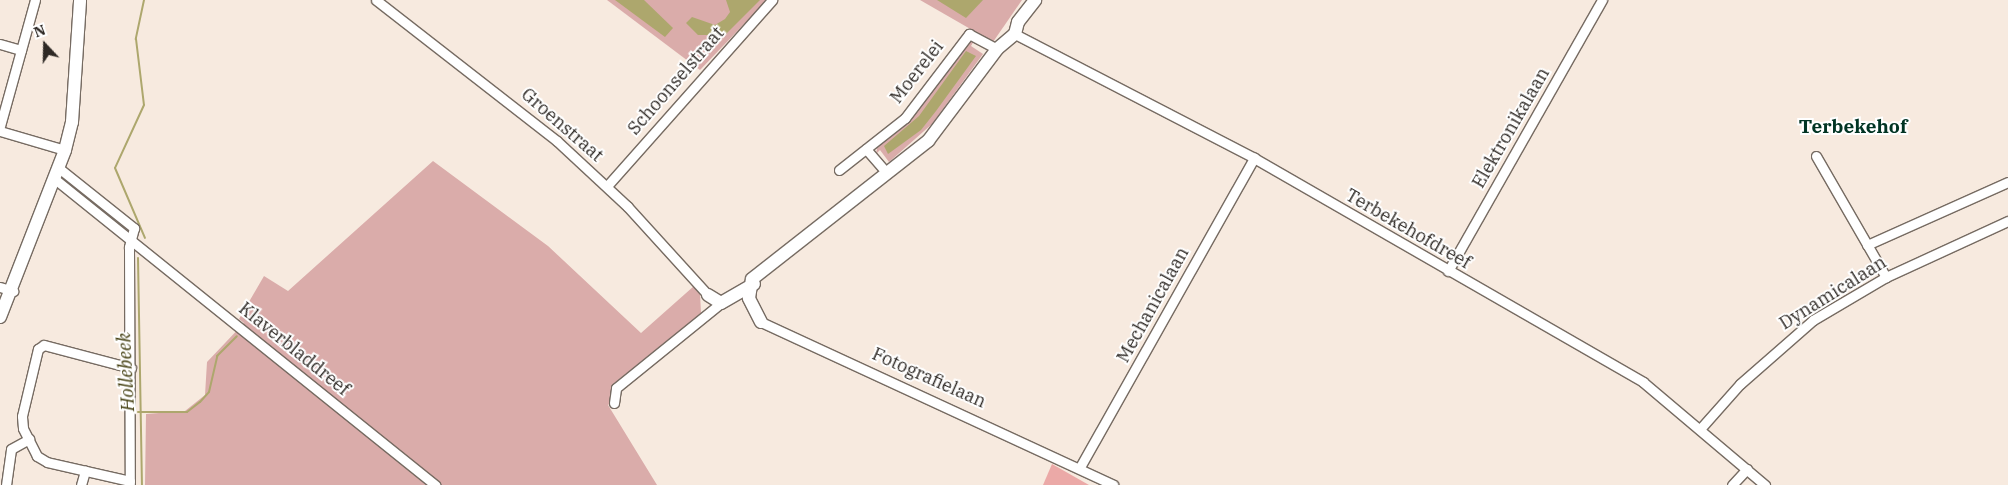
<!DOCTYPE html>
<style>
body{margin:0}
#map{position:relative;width:2008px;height:485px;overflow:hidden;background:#f7eadf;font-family:"IBM Plex Serif",serif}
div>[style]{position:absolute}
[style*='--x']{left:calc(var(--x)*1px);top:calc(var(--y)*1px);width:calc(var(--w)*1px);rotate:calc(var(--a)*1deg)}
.green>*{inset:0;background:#daacaa}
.forest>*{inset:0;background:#eba9a7}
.water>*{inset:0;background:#ada76d}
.stream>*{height:2px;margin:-1px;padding:0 1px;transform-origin:1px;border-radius:1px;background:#ada76d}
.roads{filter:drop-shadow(1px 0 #766b62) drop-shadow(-1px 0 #766b62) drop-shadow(0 1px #766b62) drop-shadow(0 -1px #766b62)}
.street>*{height:9px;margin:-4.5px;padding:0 4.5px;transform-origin:4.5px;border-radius:4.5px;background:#fff}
.secondary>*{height:12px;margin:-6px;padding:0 6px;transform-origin:6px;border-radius:6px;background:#fff}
span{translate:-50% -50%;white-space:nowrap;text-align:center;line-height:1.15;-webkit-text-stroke:4px #fff;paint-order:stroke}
.street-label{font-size:18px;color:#2e2925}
.neighbourhood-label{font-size:19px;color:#013423;font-weight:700}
.water-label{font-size:19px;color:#423d0e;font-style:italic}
.north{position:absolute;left:20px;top:20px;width:50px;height:50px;-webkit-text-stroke:4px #fff;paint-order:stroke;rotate:339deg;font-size:14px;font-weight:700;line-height:20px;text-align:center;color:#2e2925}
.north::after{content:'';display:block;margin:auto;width:18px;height:22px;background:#2e2925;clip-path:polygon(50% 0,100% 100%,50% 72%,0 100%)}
</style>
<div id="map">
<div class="green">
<i style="clip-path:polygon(607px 0,767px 0,700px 70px)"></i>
<i style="clip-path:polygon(920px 0,1022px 0,993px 42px)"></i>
<i style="clip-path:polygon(969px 41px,974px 41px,971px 46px,983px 54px,932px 124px,889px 162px,880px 150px,876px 154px,878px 143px)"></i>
<i style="clip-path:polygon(433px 161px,548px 246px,641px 333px,694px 286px,700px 293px,701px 313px,612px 385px,619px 396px,608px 405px,657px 485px,145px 485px,146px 414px,185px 411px,205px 395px,207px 362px,244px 323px,239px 319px,264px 276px,288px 291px)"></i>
</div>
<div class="forest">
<i style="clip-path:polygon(1052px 464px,1089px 485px,1043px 485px)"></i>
</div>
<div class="water">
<i style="clip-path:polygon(615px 0,644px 0,673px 28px,665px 37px)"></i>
<i style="clip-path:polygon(726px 0,760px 0,725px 35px,698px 35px,686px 23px,692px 17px,715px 25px,725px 19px,730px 12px)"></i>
<i style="clip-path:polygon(937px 0,983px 0,966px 18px)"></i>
<i style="clip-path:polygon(966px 51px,976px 56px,936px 111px,921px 130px,888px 154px,884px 146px,919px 116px)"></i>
</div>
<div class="stream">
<i style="--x:144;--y:0;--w:40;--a:102"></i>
<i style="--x:136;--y:39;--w:66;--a:83.1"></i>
<i style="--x:144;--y:105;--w:69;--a:114.7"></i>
<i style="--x:115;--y:168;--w:76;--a:66.8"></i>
<i style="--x:138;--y:258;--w:227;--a:89"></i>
<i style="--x:138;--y:412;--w:49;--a:0"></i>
<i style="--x:187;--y:412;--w:16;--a:-38"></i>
<i style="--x:200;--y:402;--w:13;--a:-48"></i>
<i style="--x:209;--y:392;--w:37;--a:-77"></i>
<i style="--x:217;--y:356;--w:28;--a:-45"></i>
</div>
<div class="roads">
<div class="street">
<i style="--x:376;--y:0;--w:229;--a:37.9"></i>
<i style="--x:557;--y:141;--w:96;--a:42.9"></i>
<i style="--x:627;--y:206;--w:120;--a:47.7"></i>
<i style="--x:1015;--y:34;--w:269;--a:27.4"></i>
<i style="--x:1254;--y:158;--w:449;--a:29.9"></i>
<i style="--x:1643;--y:382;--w:160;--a:40.2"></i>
<i style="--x:0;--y:44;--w:22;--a:16"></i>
<i style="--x:0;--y:126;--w:131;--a:-74.5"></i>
<i style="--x:0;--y:131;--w:68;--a:16.3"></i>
<i style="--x:866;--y:149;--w:32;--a:49"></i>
<i style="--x:1816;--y:156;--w:140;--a:60"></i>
<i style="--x:60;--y:169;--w:95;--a:38.6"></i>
<i style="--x:134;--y:228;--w:20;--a:105"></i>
<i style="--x:129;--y:247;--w:238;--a:89.8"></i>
<i style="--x:839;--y:170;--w:84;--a:-38.2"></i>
<i style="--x:905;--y:118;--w:106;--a:-52.7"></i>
<i style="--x:969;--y:34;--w:32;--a:28"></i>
<i style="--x:56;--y:180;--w:487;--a:38.8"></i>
<i style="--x:607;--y:186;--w:249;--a:-48.4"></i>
<i style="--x:1867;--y:245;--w:154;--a:-24.1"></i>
<i style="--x:1448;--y:271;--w:312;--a:-60.4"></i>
<i style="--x:0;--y:287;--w:14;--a:17"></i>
<i style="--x:761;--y:322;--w:388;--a:24.8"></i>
<i style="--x:614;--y:403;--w:15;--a:-82"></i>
<i style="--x:616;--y:388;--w:135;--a:-39"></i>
<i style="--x:1700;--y:429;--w:60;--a:-48.4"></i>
<i style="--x:1740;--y:384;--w:97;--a:-41.2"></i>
<i style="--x:1813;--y:320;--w:85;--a:-30.5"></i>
<i style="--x:1886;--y:277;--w:134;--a:-24.7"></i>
<i style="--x:1080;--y:467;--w:355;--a:-60.6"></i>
<i style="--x:130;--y:481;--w:85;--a:-167.1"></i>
<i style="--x:47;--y:462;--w:12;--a:-149"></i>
<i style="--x:37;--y:456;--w:31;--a:-117"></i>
<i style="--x:23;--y:428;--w:12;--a:-95"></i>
<i style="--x:22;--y:416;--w:69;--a:-76.6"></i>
<i style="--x:38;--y:349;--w:7;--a:-34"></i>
<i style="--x:44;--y:345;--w:90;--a:14.8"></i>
<i style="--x:6;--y:485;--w:36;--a:-82"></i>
<i style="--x:11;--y:449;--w:21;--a:-29"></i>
<i style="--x:81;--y:485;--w:15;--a:-74"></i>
<i style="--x:1732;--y:485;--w:22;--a:-47"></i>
</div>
<div class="secondary">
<i style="--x:708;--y:295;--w:15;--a:32"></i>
<i style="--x:721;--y:303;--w:38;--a:-30"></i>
<i style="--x:0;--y:317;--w:179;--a:-68.7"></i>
<i style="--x:65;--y:150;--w:29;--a:-76"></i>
<i style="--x:72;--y:122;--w:122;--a:-86.2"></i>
<i style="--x:761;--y:322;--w:27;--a:-117"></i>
<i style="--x:749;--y:298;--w:19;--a:-81"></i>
<i style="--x:752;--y:279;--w:224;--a:-38.1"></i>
<i style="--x:928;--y:141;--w:115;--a:-53.1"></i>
<i style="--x:997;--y:49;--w:23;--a:-40"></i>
<i style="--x:1015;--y:34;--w:12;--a:-76"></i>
<i style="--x:1018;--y:22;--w:28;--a:-52"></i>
</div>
</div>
<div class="street-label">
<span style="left:917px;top:72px;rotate:-52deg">Moerelei</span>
<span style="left:676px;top:81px;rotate:-49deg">Schoonselstraat</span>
<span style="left:562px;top:125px;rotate:41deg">Groenstraat</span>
<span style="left:1511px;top:128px;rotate:-60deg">Elektronikalaan</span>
<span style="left:1408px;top:229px;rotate:30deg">Terbekehofdreef</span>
<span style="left:1833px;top:293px;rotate:-32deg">Dynamicalaan</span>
<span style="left:1153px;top:305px;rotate:-61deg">Mechanicalaan</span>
<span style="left:294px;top:349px;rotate:39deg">Klaverbladdreef</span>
<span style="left:929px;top:378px;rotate:24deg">Fotografielaan</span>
</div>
<div class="neighbourhood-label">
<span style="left:1853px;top:127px">Terbekehof</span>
</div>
<div class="water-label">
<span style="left:126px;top:372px;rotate:-93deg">Hollebeek</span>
</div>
<div class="north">N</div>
</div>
